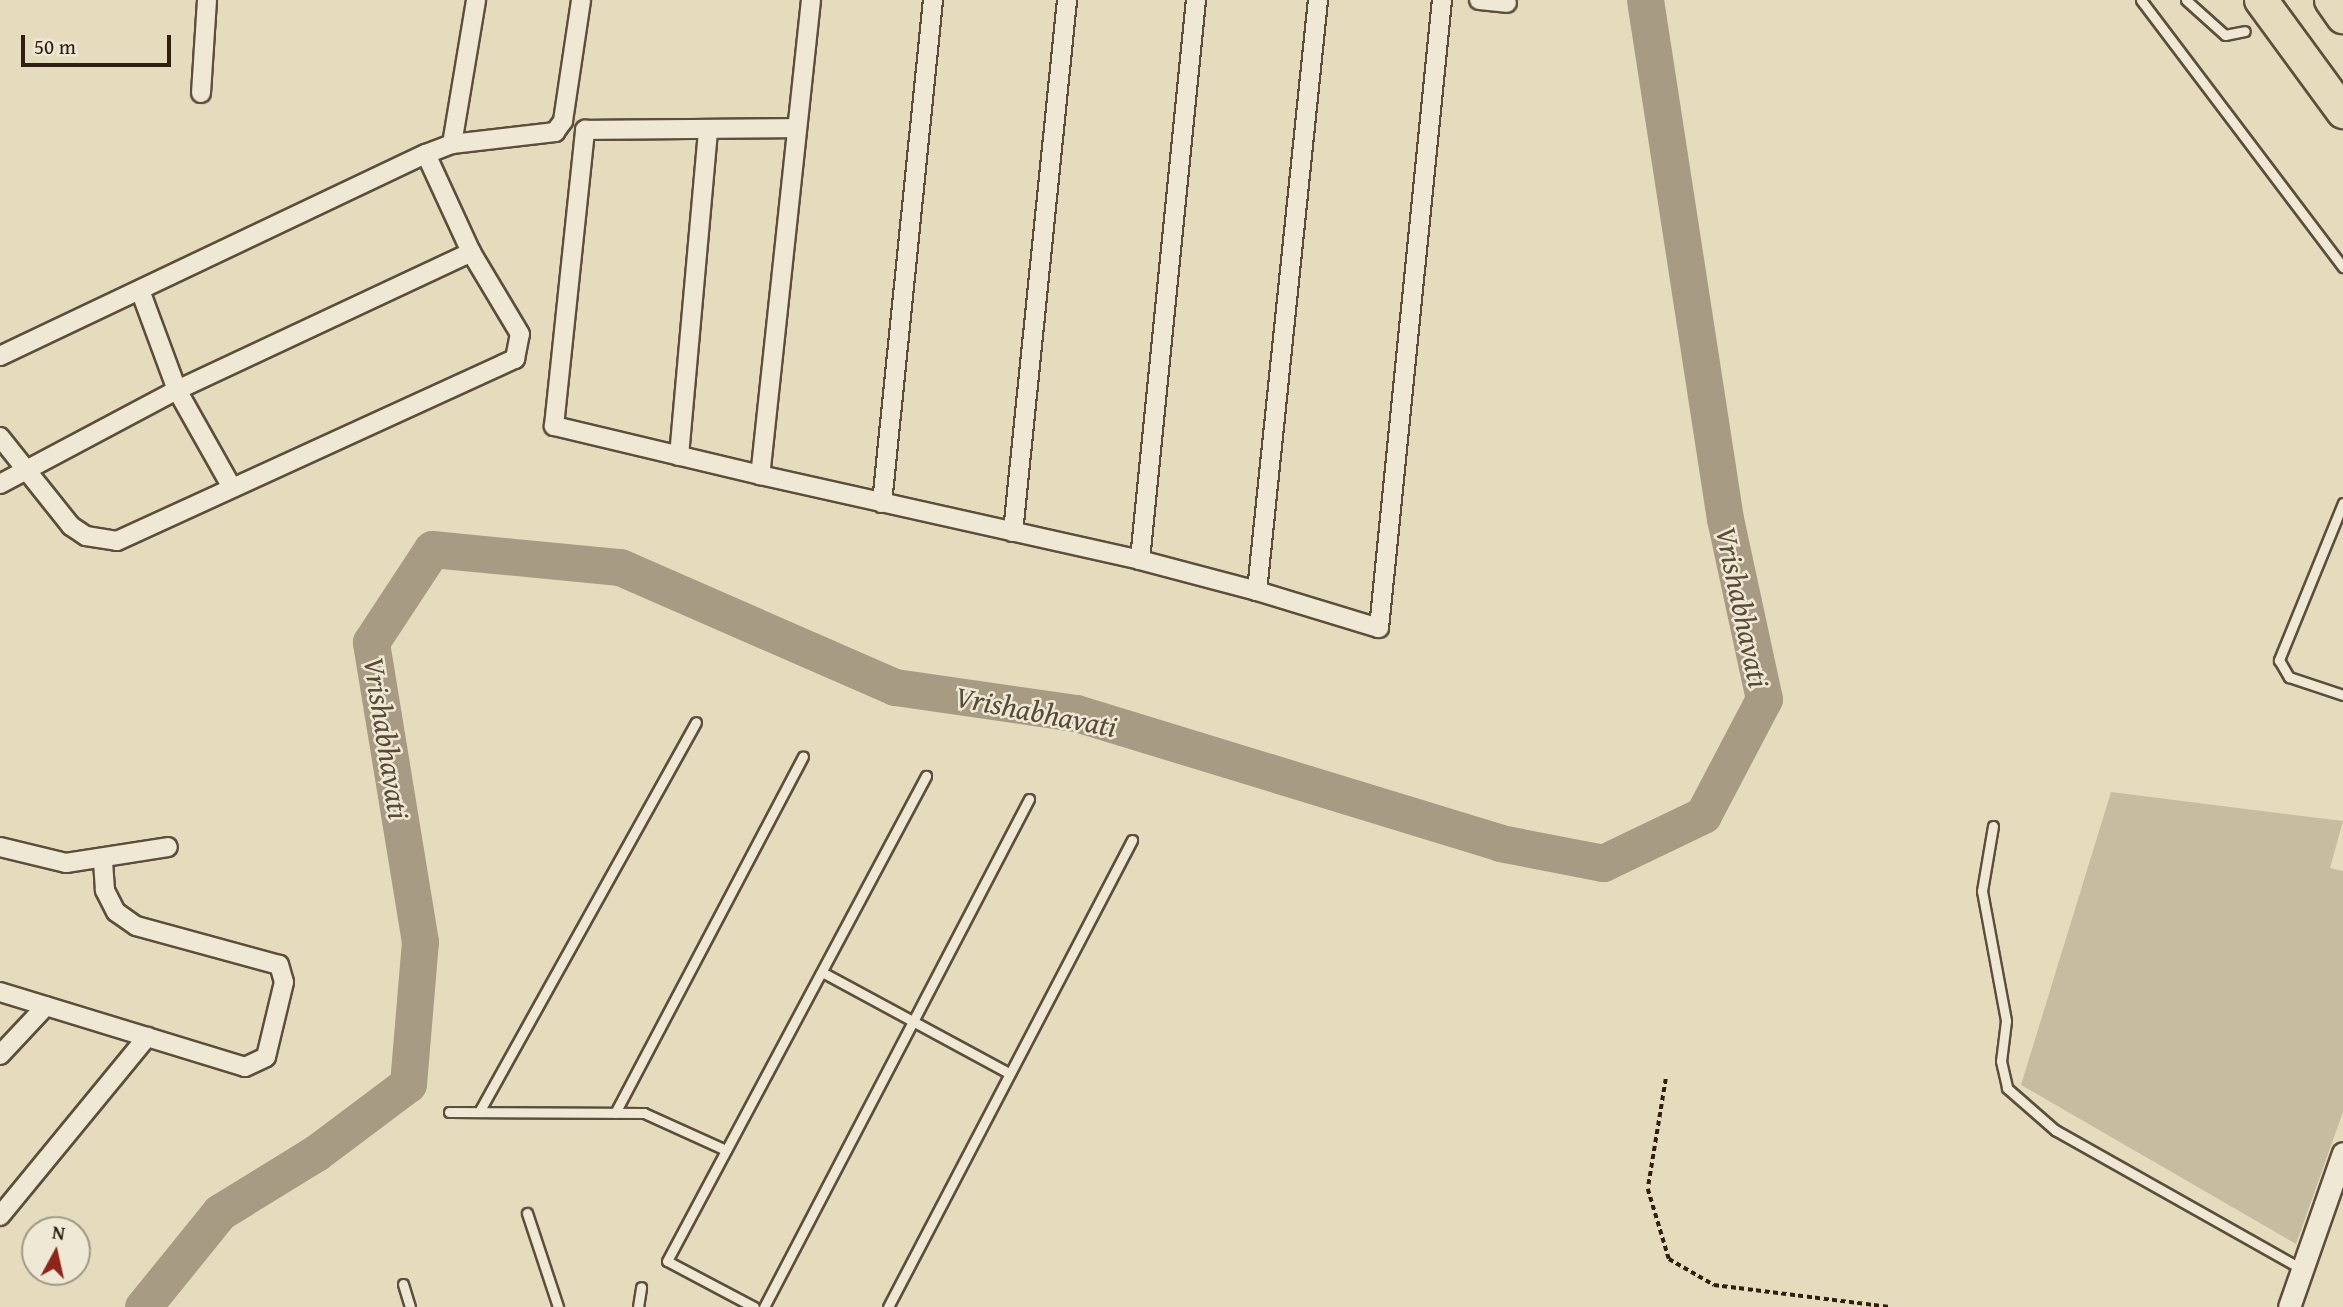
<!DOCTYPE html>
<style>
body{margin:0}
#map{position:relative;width:2343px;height:1307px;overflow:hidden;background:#e5dcbe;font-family:"Gentium Book Plus",serif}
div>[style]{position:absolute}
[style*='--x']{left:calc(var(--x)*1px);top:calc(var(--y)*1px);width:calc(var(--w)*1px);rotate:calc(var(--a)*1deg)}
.green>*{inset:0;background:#c6bca0}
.river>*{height:37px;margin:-18.5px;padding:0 18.5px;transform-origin:18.5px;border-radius:18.5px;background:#a79b83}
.path>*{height:3.5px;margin-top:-1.75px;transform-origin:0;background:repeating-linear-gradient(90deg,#301e10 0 5px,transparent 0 8.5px)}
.roads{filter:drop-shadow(2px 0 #5d4e3c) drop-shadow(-2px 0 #5d4e3c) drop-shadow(0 2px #5d4e3c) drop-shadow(0 -2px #5d4e3c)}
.service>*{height:9px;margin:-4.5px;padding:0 4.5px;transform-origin:4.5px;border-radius:4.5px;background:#eee8d5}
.minor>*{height:18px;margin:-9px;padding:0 9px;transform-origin:9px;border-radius:9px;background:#eee8d5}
.tertiary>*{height:21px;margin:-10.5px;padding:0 10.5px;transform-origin:10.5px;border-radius:10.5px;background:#eee8d5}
.motorway>*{height:32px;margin:-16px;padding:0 16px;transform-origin:16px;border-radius:16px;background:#e5dcbe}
span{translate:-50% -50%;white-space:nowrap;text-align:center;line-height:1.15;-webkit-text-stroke:5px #eee8d5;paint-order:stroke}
.water-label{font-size:30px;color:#5a4a38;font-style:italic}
.north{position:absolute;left:21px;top:1216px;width:70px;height:70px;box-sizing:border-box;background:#eee8d5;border:2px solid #a29786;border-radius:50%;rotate:8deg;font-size:19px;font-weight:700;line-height:28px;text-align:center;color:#301e10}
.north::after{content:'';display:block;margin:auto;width:24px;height:32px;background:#8f2418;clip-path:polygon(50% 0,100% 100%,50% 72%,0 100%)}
.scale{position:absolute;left:21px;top:35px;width:150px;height:32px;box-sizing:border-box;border:4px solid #301e10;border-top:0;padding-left:9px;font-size:21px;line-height:24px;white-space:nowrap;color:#301e10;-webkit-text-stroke:5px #eee8d5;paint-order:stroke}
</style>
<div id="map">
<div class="green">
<i style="clip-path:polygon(2111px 792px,2343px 821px,2330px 868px,2343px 871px,2343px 1112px,2296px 1244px,2021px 1085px)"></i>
</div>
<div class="river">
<i style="--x:143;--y:1307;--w:122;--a:-51"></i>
<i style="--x:220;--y:1212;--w:113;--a:-31.6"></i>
<i style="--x:316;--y:1153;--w:115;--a:-36.9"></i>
<i style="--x:408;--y:1084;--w:143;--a:-85.2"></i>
<i style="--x:420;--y:942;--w:304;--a:-99.3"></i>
<i style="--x:371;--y:642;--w:111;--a:-56.7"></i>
<i style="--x:432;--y:549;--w:189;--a:5.5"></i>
<i style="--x:620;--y:567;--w:300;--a:23.6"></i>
<i style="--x:895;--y:687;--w:183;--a:8.2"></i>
<i style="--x:1076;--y:713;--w:443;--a:17"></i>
<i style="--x:1500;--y:843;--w:105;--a:11"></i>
<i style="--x:1603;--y:863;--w:111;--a:-25.6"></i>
<i style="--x:1703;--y:815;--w:131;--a:-62.3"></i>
<i style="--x:1764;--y:699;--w:184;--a:-102.2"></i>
<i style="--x:1725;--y:519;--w:525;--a:-98.76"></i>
</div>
<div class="path">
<i style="--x:1666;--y:1079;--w:111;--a:99.3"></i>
<i style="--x:1648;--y:1189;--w:73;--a:73.3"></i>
<i style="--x:1669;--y:1259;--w:52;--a:30"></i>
<i style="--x:1714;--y:1285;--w:177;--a:7.1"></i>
</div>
<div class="roads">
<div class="service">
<i style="--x:2141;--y:0;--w:335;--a:52.9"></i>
<i style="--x:2186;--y:0;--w:52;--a:41.9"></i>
<i style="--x:2225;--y:35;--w:20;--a:-11"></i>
<i style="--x:2343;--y:503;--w:170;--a:112.2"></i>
<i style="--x:2279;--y:660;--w:20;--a:60"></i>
<i style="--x:2289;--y:677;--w:57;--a:18.4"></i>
<i style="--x:1993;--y:826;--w:66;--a:99.6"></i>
<i style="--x:1982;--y:891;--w:132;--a:79.5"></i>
<i style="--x:2006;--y:1021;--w:40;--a:97.1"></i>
<i style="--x:2001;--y:1061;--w:28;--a:77"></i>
<i style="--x:2007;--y:1088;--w:64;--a:41.2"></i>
<i style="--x:2055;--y:1130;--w:283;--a:29.4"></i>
<i style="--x:822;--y:972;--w:213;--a:28.4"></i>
<i style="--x:449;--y:1112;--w:195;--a:0.3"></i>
<i style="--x:644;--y:1113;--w:90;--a:24.3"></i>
<i style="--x:479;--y:1112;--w:446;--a:-60.9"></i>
<i style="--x:615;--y:1113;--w:403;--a:-62.2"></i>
<i style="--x:527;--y:1213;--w:99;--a:71.7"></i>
<i style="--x:403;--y:1284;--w:24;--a:73"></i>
<i style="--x:638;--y:1307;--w:20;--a:-81"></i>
<i style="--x:754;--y:1307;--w:98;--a:-152.1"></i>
<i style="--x:667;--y:1261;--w:550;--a:-61.9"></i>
<i style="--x:764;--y:1307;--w:573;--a:-62.45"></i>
<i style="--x:888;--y:1307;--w:527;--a:-62.41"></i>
</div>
<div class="minor">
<i style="--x:811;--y:0;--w:478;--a:96.1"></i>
<i style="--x:760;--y:475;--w:389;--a:12.6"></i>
<i style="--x:1140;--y:560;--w:563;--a:-84.29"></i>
<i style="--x:1479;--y:0;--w:28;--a:6"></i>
<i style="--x:201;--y:93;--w:93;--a:-86.3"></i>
<i style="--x:452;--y:144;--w:146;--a:-80.5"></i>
<i style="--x:140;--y:290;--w:107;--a:69.7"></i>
<i style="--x:177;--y:390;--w:110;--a:60.6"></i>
<i style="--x:0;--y:356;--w:471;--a:-25.4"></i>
<i style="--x:426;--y:154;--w:28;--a:-21"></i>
<i style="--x:452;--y:144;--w:104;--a:-6.6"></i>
<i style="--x:555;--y:132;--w:14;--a:-54"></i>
<i style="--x:563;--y:121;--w:122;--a:-81.5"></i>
<i style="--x:0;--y:437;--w:114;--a:51.4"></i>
<i style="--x:71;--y:526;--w:18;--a:34"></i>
<i style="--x:86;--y:536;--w:31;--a:9"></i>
<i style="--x:117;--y:541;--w:438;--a:-24.6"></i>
<i style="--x:515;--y:359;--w:25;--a:-79"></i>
<i style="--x:520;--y:334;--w:96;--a:-120.9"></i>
<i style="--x:471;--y:252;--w:108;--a:-114.7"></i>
<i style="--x:679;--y:456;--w:328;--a:-84.9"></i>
<i style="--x:760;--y:475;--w:212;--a:-166.6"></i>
<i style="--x:554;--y:426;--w:298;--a:-84"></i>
<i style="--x:585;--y:130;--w:212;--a:-0.5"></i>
<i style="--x:0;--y:484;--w:200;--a:-28"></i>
<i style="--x:177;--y:390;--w:325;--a:-25.1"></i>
<i style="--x:882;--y:503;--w:506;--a:-84.21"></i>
<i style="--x:1013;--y:532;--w:535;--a:-84.2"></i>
<i style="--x:1140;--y:560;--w:121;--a:14.8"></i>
<i style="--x:1257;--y:591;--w:594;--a:-84.11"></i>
<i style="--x:1257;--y:591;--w:127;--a:16.9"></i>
<i style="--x:1379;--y:628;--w:631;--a:-84.27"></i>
<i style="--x:0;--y:847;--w:68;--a:13.6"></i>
<i style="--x:66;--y:863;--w:103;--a:-8.9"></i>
<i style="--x:0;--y:992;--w:256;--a:17"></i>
<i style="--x:245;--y:1067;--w:23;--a:-25"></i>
<i style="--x:266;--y:1057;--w:77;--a:-76.5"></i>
<i style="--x:284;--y:982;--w:18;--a:-106"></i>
<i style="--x:279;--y:965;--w:148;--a:-164.7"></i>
<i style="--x:136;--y:926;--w:24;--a:-145"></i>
<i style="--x:116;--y:912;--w:25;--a:-117"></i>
<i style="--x:105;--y:890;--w:31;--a:-94"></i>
<i style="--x:0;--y:1055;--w:67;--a:-46.8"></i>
<i style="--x:0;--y:1216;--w:232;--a:-50.6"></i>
</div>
<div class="tertiary">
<i style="--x:2289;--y:1307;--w:163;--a:-70.7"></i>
</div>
<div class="motorway">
<i style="--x:2261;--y:0;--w:139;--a:53.8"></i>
<i style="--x:2331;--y:0;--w:21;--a:55"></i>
</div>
</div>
<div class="water-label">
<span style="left:1743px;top:607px;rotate:78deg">Vrishabhavati</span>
<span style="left:1036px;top:711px;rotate:11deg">Vrishabhavati</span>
<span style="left:387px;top:738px;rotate:81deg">Vrishabhavati</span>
</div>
<div class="north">N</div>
<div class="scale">50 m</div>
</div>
